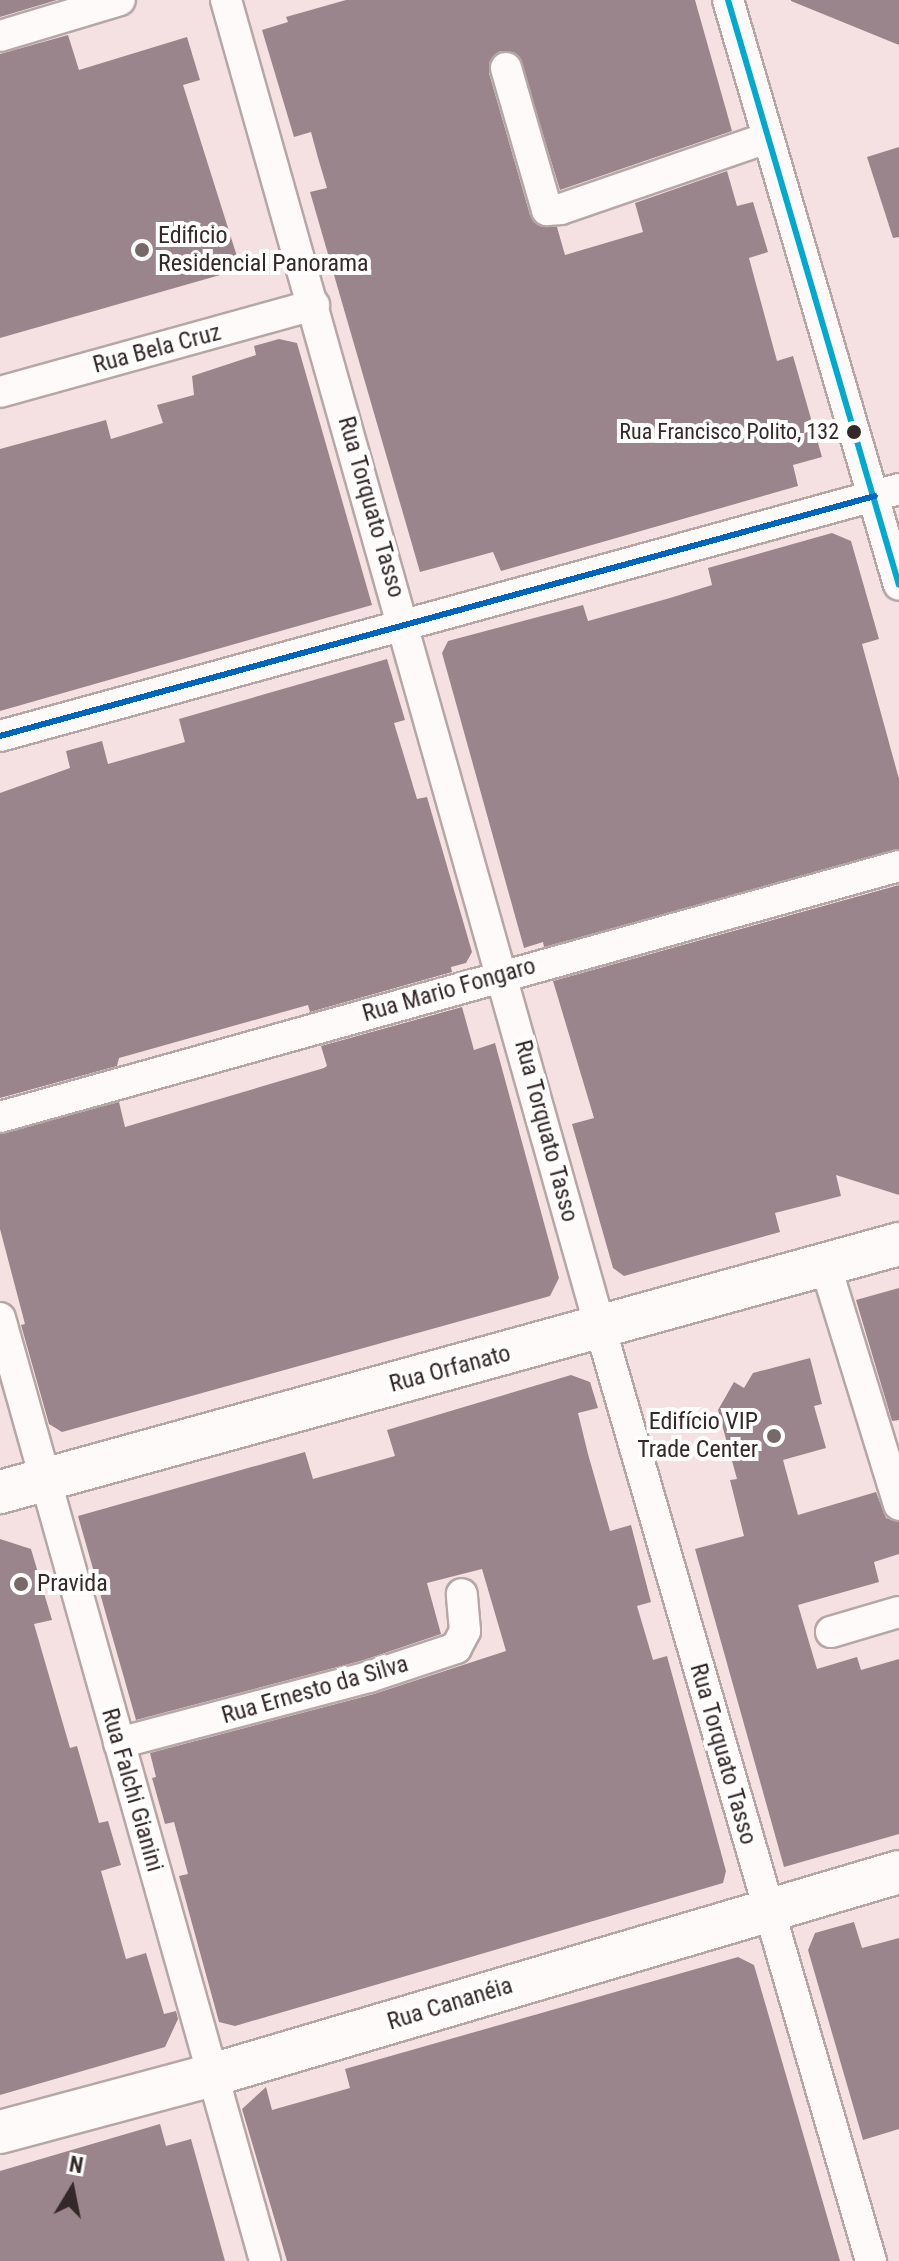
<!DOCTYPE html>
<meta charset="utf-8">
<style>
body{margin:0}
#map{position:relative;width:899px;height:2261px;overflow:hidden;background:#f5e1e1;font-family:"Roboto Condensed",sans-serif}
div>[style]{position:absolute}
[style*='--x']{left:calc(var(--x)*1px);top:calc(var(--y)*1px);width:calc(var(--w)*1px);rotate:calc(var(--a)*1deg)}
.building>*{inset:0;background:#9b858d}
.roads{filter:drop-shadow(2px 0 #b6a7a7) drop-shadow(-2px 0 #b6a7a7) drop-shadow(0 2px #b6a7a7) drop-shadow(0 -2px #b6a7a7)}
.street>*{height:30px;margin:-15px;padding:0 15px;transform-origin:15px;border-radius:15px;background:#fefafa}
.secondary>*{height:42px;margin:-21px;padding:0 21px;transform-origin:21px;border-radius:21px;background:#fefafa}
.bus-1>*{height:6px;margin:-3px;padding:0 3px;transform-origin:3px;border-radius:3px;background:#00a9ce}
.bus-2>*{height:6px;margin:-3px;padding:0 3px;transform-origin:3px;border-radius:3px;background:#0065bd}
.dots>*{width:22px;height:22px;translate:-50% -50%;box-sizing:border-box;border:4px solid #fff;border-radius:50%}
span{translate:-50% -50%;white-space:nowrap;text-align:center;line-height:1.15;-webkit-text-stroke:8px #fff;paint-order:stroke}
.bus-label{font-size:22px;color:#352828}
.right{translate:-100% -50%;text-align:right}
.poi-label{font-size:24px;color:#352828}
.left{translate:0 -50%;text-align:left}
.street-label{font-size:24px;color:#352828}
.north{position:absolute;left:32px;top:2149px;width:80px;height:80px;-webkit-text-stroke:6px #fff;paint-order:stroke;rotate:10deg;font-size:22px;font-weight:700;line-height:32px;text-align:center;color:#352828}
.north::after{content:'';display:block;margin:auto;width:28px;height:36px;background:#352828;clip-path:polygon(50% 0,100% 100%,50% 72%,0 100%)}
</style>
<div id="map">
<div class="building">
<i style="clip-path:polygon(0 0,57px 0,0 17px)"></i>
<i style="clip-path:polygon(346px 0,695px 0,732px 131px,560px 190px,519px 56px,500px 51px,489px 63px,489px 73px,530px 215px,540px 226px,557px 227px,565px 255px,643px 232px,635px 203px,727px 171px,737px 206px,753px 202px,768px 252px,749px 258px,756px 284px,777px 361px,793px 356px,822px 457px,793px 465px,798px 486px,501px 571px,493px 552px,420px 572px,310px 192px,327px 188px,318px 158px,311px 132px,294px 137px,262px 30px,288px 22px,286px 17px)"></i>
<i style="clip-path:polygon(791px 0,899px 0,899px 45px,791px 1px)"></i>
<i style="clip-path:polygon(68px 35px,79px 70px,187px 37px,200px 80px,183px 85px,241px 269px,0 338px,0 54px)"></i>
<i style="clip-path:polygon(899px 147px,899px 237px,893px 238px,867px 157px)"></i>
<i style="clip-path:polygon(279px 339px,297px 343px,372px 605px,0 711px,0 449px,106px 420px,111px 439px,163px 423px,157px 405px,194px 395px,192px 376px,256px 355px,254px 346px)"></i>
<i style="clip-path:polygon(832px 533px,851px 541px,879px 639px,862px 644px,899px 779px,899px 849px,544px 947px,543px 942px,524px 948px,442px 653px,448px 641px,583px 605px,588px 621px,670px 598px,712px 585px,708px 568px)"></i>
<i style="clip-path:polygon(387px 659px,405px 720px,394px 723px,417px 799px,427px 797px,472px 952px,466px 963px,451px 967px,452px 972px,310px 1012px,308px 1005px,119px 1058px,117px 1066px,0 1098px,0 793px,70px 768px,66px 751px,102px 741px,108px 764px,185px 742px,179px 719px)"></i>
<i style="clip-path:polygon(899px 885px,899px 1195px,836px 1175px,841px 1196px,775px 1213px,780px 1232px,624px 1276px,613px 1268px,572px 1124px,594px 1118px,553px 981px)"></i>
<i style="clip-path:polygon(462px 1007px,474px 1050px,495px 1043px,559px 1278px,550px 1296px,62px 1432px,49px 1424px,21px 1325px,25px 1324px,0 1229px,0 1134px,119px 1102px,125px 1127px,324px 1068px,327px 1066px,321px 1046px)"></i>
<i style="clip-path:polygon(899px 1288px,899px 1420px,892px 1421px,856px 1300px)"></i>
<i style="clip-path:polygon(810px 1358px,822px 1404px,814px 1406px,826px 1448px,783px 1460px,798px 1515px,876px 1492px,886px 1518px,899px 1522px,899px 1554px,874px 1562px,879px 1582px,798px 1605px,817px 1669px,857px 1657px,861px 1670px,899px 1659px,899px 1834px,784px 1867px,695px 1549px,744px 1536px,730px 1480px,737px 1479px,718px 1410px,734px 1382px,744px 1388px,753px 1373px)"></i>
<i style="clip-path:polygon(571px 1375px,590px 1382px,598px 1408px,578px 1413px,588px 1454px,610px 1531px,631px 1525px,651px 1602px,637px 1606px,653px 1660px,667px 1656px,726px 1871px,723px 1883px,235px 2026px,219px 2022px,179px 1876px,188px 1874px,174px 1822px,165px 1824px,152px 1778px,156px 1777px,150px 1753px,374px 1694px,506px 1651px,482px 1569px,427px 1583px,441px 1634px,364px 1660px,136px 1720px,78px 1516px,305px 1452px,313px 1479px,395px 1456px,387px 1430px)"></i>
<i style="clip-path:polygon(0 1539px,31px 1549px,52px 1620px,34px 1624px,70px 1748px,77px 1746px,99px 1823px,108px 1821px,121px 1865px,101px 1871px,126px 1959px,146px 1953px,164px 2014px,176px 2011px,178px 2019px,165px 2047px,0 2095px)"></i>
<i style="clip-path:polygon(854px 1922px,862px 1948px,899px 1938px,899px 2129px,863px 2140px,808px 1950px,815px 1933px)"></i>
<i style="clip-path:polygon(738px 1957px,754px 1965px,840px 2261px,287px 2261px,242px 2109px,266px 2087px,272px 2110px,350px 2088px,345px 2069px)"></i>
<i style="clip-path:polygon(160px 2124px,166px 2146px,191px 2139px,225px 2261px,0 2261px,0 2171px)"></i>
</div>
<div class="roads">
<div class="street">
<i style="--x:226;--y:0;--w:1379;--a:74.26"></i>
<i style="--x:600;--y:1327;--w:973;--a:73.82"></i>
<i style="--x:728;--y:0;--w:609;--a:73.71"></i>
<i style="--x:0;--y:36;--w:125;--a:-16.7"></i>
<i style="--x:506;--y:68;--w:148;--a:73.9"></i>
<i style="--x:547;--y:210;--w:14;--a:-4"></i>
<i style="--x:561;--y:209;--w:218;--a:-19"></i>
<i style="--x:0;--y:392;--w:326;--a:-15.5"></i>
<i style="--x:0;--y:736;--w:932;--a:-15.36"></i>
<i style="--x:0;--y:1117;--w:933;--a:-15.6"></i>
<i style="--x:825;--y:1264;--w:252;--a:72.9"></i>
<i style="--x:0;--y:1318;--w:980;--a:74.3"></i>
<i style="--x:831;--y:1632;--w:71;--a:-16.4"></i>
<i style="--x:119;--y:1743;--w:259;--a:-14.8"></i>
<i style="--x:369;--y:1677;--w:92;--a:-18.4"></i>
<i style="--x:456;--y:1648;--w:19;--a:-62"></i>
<i style="--x:465;--y:1631;--w:37;--a:-95"></i>
</div>
<div class="secondary">
<i style="--x:0;--y:1492;--w:933;--a:-15.42"></i>
<i style="--x:0;--y:2132;--w:220;--a:-15"></i>
<i style="--x:212;--y:2075;--w:716;--a:-16.46"></i>
</div>
</div>
<div class="bus-1">
<i style="--x:728;--y:0;--w:609;--a:73.71"></i>
</div>
<div class="bus-2">
<i style="--x:0;--y:736;--w:907;--a:-15.34"></i>
</div>
<div class="dots">
<i style="left:142px;top:250px;background:#786969"></i>
<i style="left:854px;top:432px;background:#352828"></i>
<i style="left:774px;top:1436px;background:#786969"></i>
<i style="left:21px;top:1584px;background:#786969"></i>
</div>
<div class="bus-label">
<span class="right" style="left:839px;top:432px">Rua Francisco Polito, 132</span>
</div>
<div class="poi-label">
<span class="left" style="left:158px;top:250px">Edificio<br>Residencial Panorama</span>
<span class="right" style="left:758px;top:1436px">Edifício VIP<br>Trade Center</span>
<span class="left" style="left:37px;top:1584px">Pravida</span>
</div>
<div class="street-label">
<span style="left:157px;top:349px;rotate:-15deg">Rua Bela Cruz</span>
<span style="left:371px;top:507px;rotate:74deg">Rua Torquato Tasso</span>
<span style="left:449px;top:990px;rotate:-16deg">Rua Mario Fongaro</span>
<span style="left:546px;top:1131px;rotate:75deg">Rua Torquato Tasso</span>
<span style="left:450px;top:1369px;rotate:-15deg">Rua Orfanato</span>
<span style="left:315px;top:1690px;rotate:-16deg">Rua Ernesto da Silva</span>
<span style="left:723px;top:1754px;rotate:74deg">Rua Torquato Tasso</span>
<span style="left:132px;top:1790px;rotate:74deg">Rua Falchi Gianini</span>
<span style="left:450px;top:2004px;rotate:-17deg">Rua Cananéia</span>
</div>
<div class="north">N</div>
</div>
